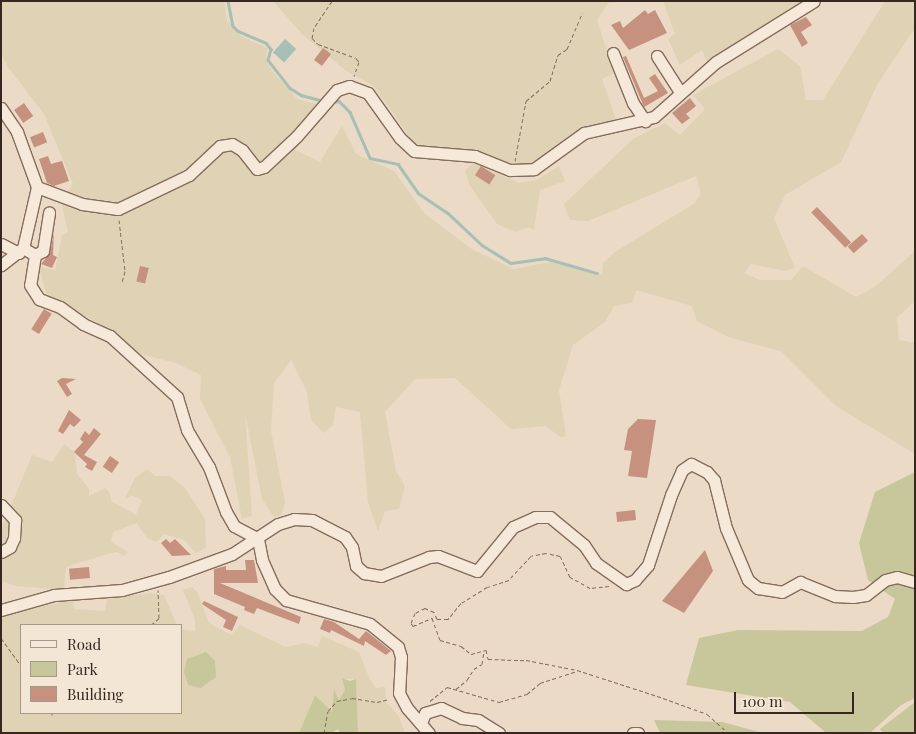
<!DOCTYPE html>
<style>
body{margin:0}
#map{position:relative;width:916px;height:734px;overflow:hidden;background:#ebdac6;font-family:"Playfair Display",serif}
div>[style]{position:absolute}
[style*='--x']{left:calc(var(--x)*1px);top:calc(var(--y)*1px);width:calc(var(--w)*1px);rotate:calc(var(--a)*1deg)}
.farmland>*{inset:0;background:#e0d2b4}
.green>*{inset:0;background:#c8c69b}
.water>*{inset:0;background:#a7bfb4;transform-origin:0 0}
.stream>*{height:2.5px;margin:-1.25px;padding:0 1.25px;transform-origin:1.25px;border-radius:1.25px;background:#a7bfb4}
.building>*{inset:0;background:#c6917f;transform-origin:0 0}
.path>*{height:1px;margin-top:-0.5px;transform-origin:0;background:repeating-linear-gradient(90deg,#856c5d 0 4px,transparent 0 6.5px)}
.roads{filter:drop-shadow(1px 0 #856c5d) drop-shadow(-1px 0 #856c5d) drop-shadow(0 1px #856c5d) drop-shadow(0 -1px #856c5d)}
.minor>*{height:11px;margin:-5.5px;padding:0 5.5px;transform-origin:5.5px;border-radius:5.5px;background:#f6e9d9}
span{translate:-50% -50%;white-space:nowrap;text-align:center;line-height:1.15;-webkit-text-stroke:4.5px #f3e6d5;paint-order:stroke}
.frame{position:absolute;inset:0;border:2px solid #362720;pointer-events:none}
.legend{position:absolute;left:20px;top:624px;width:162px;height:90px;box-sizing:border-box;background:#f3e6d5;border:1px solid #a79a8d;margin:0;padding:6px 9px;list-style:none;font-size:15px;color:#362720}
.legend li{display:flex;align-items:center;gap:10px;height:25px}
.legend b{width:25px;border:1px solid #a79a8d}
.scale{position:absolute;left:734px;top:692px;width:120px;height:22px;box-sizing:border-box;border:2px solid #362720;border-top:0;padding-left:6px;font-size:15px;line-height:18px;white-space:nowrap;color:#362720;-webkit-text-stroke:4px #f3e6d5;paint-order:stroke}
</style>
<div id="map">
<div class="farmland">
<i style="clip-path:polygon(1px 1px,224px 1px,227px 21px,241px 36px,267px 48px,266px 60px,272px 71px,297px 99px,328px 107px,295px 150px,320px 162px,342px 126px,356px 154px,394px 171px,424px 213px,473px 250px,514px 269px,550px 262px,602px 275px,603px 263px,615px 252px,695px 203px,701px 194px,696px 176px,588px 221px,570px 220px,564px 204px,633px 139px,665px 123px,680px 135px,705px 109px,693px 95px,778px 49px,800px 66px,806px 100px,823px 100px,885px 1px,915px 1px,915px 28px,878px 83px,841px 162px,785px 195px,774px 218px,795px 268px,786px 271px,751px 264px,744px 273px,760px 280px,791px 280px,803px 266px,856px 297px,876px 286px,915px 251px,915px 301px,897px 318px,899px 340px,915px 343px,915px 454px,836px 406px,781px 351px,731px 338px,697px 321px,692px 306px,636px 290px,632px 303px,614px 306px,605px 322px,573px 345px,559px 390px,566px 436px,561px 437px,545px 426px,511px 429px,455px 378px,415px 379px,385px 412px,396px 471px,405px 486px,399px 509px,385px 511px,378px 531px,368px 502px,360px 412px,336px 407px,333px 425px,324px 433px,311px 420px,307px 392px,291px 360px,274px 383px,271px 431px,285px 502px,282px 514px,274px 517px,262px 499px,245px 413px,252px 516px,242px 519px,230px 457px,200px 399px,201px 375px,176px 363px,137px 353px,111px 330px,47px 296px,39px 267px,55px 270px,62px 235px,68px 232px,61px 201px,73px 184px,44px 114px,8px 67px,1px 53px)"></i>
<i style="clip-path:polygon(273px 1px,634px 1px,608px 3px,597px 20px,614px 73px,602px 79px,616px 120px,547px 160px,521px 170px,416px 147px,374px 86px,345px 70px,303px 35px)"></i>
<i style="clip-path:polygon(663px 1px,814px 1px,709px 67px,702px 50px,680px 65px,668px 39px,675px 34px)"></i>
<i style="clip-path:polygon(473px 163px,519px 183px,537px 180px,559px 166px,565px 181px,540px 190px,534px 230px,528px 227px,516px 232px,497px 224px,470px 186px,465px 171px)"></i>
<i style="clip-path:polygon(64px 444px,75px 452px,77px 474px,89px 489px,89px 496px,105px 488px,110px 493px,111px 501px,136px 515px,142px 500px,132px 495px,124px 500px,135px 478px,147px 469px,155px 476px,170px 476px,185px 488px,205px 519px,206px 548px,196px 553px,184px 540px,163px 534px,157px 542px,147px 538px,137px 523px,113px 532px,111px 542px,128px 552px,124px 556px,118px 552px,107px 554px,66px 567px,64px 590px,16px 586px,1px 581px,1px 530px,32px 455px,52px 462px)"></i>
<i style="clip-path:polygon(192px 587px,197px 592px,209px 623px,231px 635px,240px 625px,286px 647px,304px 643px,318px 647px,322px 636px,359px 652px,371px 682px,376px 688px,385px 687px,386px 702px,398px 715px,405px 733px,358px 733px,356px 679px,343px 679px,345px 690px,339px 700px,335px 691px,332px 713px,315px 695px,300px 731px,296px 733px,1px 733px,1px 615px,73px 600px,74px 609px,105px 611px,107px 599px,152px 593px,164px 595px,177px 625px,21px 625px,21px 713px,181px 713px,181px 629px,195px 631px,195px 619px,183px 590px)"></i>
</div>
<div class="green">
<i style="clip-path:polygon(915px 472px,915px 698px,901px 705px,870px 733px,826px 733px,790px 702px,686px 685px,699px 638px,738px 630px,862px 631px,888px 617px,895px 599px,868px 580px,859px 543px,875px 492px)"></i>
<i style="clip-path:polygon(206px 652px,215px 661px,216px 677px,201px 688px,188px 685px,184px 672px,187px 659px)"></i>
<i style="clip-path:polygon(342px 678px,350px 681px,356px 679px,358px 733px,340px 733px,338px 729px,331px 733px,296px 733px,300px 731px,315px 695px,332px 712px,334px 689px,339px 700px,345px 690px)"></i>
<i style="clip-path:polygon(915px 702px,915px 733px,883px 733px,880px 729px)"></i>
<i style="clip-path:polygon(654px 720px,722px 722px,763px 733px,660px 733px)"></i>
</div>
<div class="water">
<i style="left:285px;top:39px;width:15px;height:18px;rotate:42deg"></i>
</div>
<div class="stream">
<i style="--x:228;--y:1;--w:25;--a:79"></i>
<i style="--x:233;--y:26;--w:7;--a:45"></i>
<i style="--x:238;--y:31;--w:30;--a:23"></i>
<i style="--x:266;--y:43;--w:8;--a:50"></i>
<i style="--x:271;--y:49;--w:11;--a:105"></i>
<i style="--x:268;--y:60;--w:36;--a:52"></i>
<i style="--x:290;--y:88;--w:13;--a:32"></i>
<i style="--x:301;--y:95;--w:23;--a:15"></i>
<i style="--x:330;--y:102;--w:9;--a:-6"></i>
<i style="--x:339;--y:101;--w:16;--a:45"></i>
<i style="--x:350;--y:112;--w:50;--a:66.5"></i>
<i style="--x:370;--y:158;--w:29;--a:12"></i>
<i style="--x:398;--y:164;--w:35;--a:55"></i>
<i style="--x:418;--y:193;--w:36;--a:34"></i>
<i style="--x:448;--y:213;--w:47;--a:43.3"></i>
<i style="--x:482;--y:245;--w:34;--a:32"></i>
<i style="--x:511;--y:263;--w:34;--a:-8"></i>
<i style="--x:545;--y:258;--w:54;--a:16.1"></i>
</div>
<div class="building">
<i style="clip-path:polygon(645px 10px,648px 14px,655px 10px,667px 33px,629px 50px,611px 25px,620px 21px,623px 28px)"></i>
<i style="clip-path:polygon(806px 17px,812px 25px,801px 32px,808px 43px,802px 47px,790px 25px)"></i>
<i style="left:323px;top:48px;width:10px;height:15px;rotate:37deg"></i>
<i style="clip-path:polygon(626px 56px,644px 98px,658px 91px,649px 78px,655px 74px,668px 93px,644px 107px,623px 57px)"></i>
<i style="clip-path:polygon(690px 98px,696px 106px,686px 114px,690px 118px,682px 124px,672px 113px)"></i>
<i style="left:24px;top:103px;width:16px;height:12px;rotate:55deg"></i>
<i style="left:43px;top:132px;width:11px;height:14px;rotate:68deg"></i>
<i style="clip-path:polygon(48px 156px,51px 164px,62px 161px,69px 181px,54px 186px,47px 183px,39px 159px)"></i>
<i style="left:481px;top:166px;width:17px;height:11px;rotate:33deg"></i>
<i style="left:817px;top:207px;width:49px;height:8px;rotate:46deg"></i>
<i style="clip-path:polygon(54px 232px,53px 255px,57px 257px,52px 268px,41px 264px,50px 253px)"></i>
<i style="left:862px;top:234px;width:9px;height:19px;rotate:49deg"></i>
<i style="left:140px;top:266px;width:9px;height:16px;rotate:13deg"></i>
<i style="left:44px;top:309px;width:9px;height:24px;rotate:32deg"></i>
<i style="clip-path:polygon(62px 378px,76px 379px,66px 384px,72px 394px,67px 397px,57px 381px)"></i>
<i style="clip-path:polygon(69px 410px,81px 420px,74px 427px,70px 424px,63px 434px,58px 431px)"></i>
<i style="clip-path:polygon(638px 419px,656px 420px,647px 478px,628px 476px,632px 451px,624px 450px,628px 429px)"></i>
<i style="clip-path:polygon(94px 428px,101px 434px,84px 455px,97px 462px,92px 471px,85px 467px,87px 464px,74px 452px,83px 442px,80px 439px,85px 431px,89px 435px)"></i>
<i style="left:110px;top:456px;width:11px;height:13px;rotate:34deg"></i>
<i style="left:635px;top:510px;width:10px;height:19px;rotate:84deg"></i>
<i style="clip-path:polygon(166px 539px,170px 543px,175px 539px,191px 555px,172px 556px,161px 543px)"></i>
<i style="clip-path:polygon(705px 550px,713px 571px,684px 613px,662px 601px)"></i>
<i style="clip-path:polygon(245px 560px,254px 560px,258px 583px,220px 583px,301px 617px,299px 624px,257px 608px,254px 614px,244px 610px,245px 607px,214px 594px,214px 569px,226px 566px,226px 570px,246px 570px)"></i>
<i style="left:89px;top:567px;width:11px;height:20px;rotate:85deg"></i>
<i style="clip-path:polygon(204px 601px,238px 617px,232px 631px,223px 627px,226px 620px,202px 604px)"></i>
<i style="clip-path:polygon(324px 619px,334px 622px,359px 639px,366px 631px,391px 651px,386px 655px,365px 641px,364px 646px,331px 630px,330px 633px,320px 629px)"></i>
</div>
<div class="path">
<i style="--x:332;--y:1;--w:32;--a:124"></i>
<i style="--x:314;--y:28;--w:10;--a:101"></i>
<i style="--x:312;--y:38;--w:8;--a:45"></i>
<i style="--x:318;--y:44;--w:40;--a:20.2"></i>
<i style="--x:356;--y:58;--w:5;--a:53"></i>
<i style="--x:359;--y:62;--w:15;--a:110"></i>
<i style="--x:515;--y:161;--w:61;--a:-79.6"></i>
<i style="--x:526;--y:101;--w:31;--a:-40"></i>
<i style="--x:550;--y:81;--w:27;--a:-73"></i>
<i style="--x:558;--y:55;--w:11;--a:-34"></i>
<i style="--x:567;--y:49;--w:39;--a:-67"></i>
<i style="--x:119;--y:220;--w:51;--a:83.3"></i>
<i style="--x:125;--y:271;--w:11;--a:105"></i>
<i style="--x:609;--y:586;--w:19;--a:174"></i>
<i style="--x:590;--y:588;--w:23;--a:-151"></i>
<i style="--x:570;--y:577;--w:23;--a:-115"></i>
<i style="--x:560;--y:556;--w:14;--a:-168"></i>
<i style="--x:546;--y:553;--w:15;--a:169"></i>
<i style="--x:531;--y:556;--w:33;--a:133"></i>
<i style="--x:509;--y:580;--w:23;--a:162"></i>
<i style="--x:487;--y:587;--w:31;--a:148"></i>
<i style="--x:461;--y:603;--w:21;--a:129"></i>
<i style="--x:448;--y:619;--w:11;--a:180"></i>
<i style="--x:437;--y:619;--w:8;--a:-113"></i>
<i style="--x:434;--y:612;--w:10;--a:-156"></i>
<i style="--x:425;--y:608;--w:11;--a:153"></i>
<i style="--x:415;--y:613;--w:11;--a:112"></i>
<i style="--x:411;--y:623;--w:4;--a:56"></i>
<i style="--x:413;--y:626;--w:21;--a:-23"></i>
<i style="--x:432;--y:618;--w:23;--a:70"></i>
<i style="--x:440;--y:640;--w:22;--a:16"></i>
<i style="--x:461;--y:646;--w:13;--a:39"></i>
<i style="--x:471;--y:654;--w:16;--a:-15"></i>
<i style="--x:486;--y:650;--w:9;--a:77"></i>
<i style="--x:488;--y:659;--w:38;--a:2"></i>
<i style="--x:526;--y:660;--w:52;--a:11.1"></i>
<i style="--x:577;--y:670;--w:90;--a:18"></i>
<i style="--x:663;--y:698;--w:47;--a:20"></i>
<i style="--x:707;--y:714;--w:28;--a:42"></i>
<i style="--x:151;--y:625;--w:11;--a:-41"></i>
<i style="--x:159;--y:618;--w:28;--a:-92"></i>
<i style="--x:1;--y:638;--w:34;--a:54"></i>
<i style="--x:456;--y:689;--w:14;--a:-39"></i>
<i style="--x:467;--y:680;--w:13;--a:-58"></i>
<i style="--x:474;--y:669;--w:9;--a:-32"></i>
<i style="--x:482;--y:664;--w:13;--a:-81"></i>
<i style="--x:430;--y:701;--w:22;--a:-39"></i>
<i style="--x:447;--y:687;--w:54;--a:16.1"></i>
<i style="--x:499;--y:702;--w:29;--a:-16"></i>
<i style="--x:527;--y:694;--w:17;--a:-40"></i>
<i style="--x:540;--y:683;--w:39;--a:-18"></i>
<i style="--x:52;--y:713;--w:2;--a:90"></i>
<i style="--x:324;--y:733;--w:22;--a:-80"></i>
<i style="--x:328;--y:711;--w:13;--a:-48"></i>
<i style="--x:337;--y:701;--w:15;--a:-11"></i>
<i style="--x:352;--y:698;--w:25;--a:9"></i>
<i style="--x:377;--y:702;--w:13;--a:-13"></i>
</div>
<div class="roads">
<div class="minor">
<i style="--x:613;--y:53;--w:54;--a:68.2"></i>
<i style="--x:633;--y:103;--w:22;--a:56"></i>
<i style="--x:657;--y:56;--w:43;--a:57.4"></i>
<i style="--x:1;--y:108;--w:29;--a:56"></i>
<i style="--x:17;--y:132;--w:59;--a:70"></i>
<i style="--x:37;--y:187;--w:63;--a:102.9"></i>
<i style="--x:23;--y:248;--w:28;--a:142"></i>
<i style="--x:37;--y:187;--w:48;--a:20.7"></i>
<i style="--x:82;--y:204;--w:36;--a:8"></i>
<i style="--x:118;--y:209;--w:79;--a:-25.6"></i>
<i style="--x:189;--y:175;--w:42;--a:-43.1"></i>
<i style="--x:220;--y:146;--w:12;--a:-9"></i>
<i style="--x:232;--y:144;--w:12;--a:31"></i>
<i style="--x:242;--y:150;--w:24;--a:52"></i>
<i style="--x:257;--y:169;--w:7;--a:-16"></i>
<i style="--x:264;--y:167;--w:45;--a:-43.2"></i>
<i style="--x:297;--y:136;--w:61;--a:-49"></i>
<i style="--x:337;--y:90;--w:13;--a:-18"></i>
<i style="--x:349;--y:86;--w:20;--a:20"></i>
<i style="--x:368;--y:93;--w:55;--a:54.6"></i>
<i style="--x:400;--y:138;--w:19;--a:43"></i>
<i style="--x:414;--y:151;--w:61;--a:4.7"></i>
<i style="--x:475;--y:156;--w:38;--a:22"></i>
<i style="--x:510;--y:170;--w:24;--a:-2"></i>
<i style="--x:534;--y:169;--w:62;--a:-35.8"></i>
<i style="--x:584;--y:133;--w:72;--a:-12.9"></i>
<i style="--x:654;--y:117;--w:83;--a:-41.6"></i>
<i style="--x:716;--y:62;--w:115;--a:-31.9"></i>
<i style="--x:1;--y:244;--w:20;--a:27"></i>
<i style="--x:23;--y:248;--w:14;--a:30"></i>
<i style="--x:35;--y:255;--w:30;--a:99"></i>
<i style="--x:30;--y:285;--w:17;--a:57"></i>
<i style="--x:39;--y:299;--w:22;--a:21"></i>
<i style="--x:60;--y:307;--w:29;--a:36"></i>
<i style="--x:83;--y:324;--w:30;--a:24"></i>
<i style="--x:110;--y:336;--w:91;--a:42.3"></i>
<i style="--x:177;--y:397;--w:34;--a:73"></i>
<i style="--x:187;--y:430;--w:43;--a:59.3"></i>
<i style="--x:209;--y:467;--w:48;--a:69.3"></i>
<i style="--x:226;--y:512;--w:16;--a:60"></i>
<i style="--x:234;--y:526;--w:27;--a:28"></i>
<i style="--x:35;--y:255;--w:9;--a:-27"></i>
<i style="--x:43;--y:251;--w:39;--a:-81"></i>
<i style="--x:1;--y:505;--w:21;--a:47"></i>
<i style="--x:15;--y:520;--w:18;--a:93"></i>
<i style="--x:14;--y:538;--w:10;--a:114"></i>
<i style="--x:10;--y:547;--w:10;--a:151"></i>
<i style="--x:258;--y:539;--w:21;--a:79"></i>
<i style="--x:262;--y:560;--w:32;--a:66"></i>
<i style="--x:275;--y:589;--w:16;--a:45"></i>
<i style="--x:286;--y:600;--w:87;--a:15.9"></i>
<i style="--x:370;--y:624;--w:36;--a:39"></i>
<i style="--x:398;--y:647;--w:10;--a:73"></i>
<i style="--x:401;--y:657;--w:36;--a:93"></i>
<i style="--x:399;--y:693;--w:17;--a:62"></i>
<i style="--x:407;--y:708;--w:33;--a:49"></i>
<i style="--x:1;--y:610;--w:55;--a:-15.8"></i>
<i style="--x:54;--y:595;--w:68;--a:-4.2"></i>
<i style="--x:122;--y:590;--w:49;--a:-15.5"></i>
<i style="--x:169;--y:577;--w:67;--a:-20.1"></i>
<i style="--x:232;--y:554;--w:55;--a:-33.1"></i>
<i style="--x:278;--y:524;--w:17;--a:-17"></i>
<i style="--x:294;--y:519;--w:18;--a:3"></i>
<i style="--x:312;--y:520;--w:37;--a:27"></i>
<i style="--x:345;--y:537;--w:12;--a:55"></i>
<i style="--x:352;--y:547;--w:19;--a:78"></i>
<i style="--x:356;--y:566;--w:11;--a:41"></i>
<i style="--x:364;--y:573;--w:17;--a:10"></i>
<i style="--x:381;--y:576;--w:52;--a:-21.6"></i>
<i style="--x:429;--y:557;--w:9;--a:-6"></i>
<i style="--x:438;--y:556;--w:42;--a:21"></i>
<i style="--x:477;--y:571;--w:57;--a:-50.7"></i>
<i style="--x:513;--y:527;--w:24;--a:-24"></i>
<i style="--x:535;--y:517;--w:15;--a:0"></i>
<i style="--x:550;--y:517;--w:44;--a:39.5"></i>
<i style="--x:584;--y:545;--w:22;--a:56"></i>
<i style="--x:596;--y:563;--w:37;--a:35"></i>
<i style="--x:626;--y:584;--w:10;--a:-24"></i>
<i style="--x:635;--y:580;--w:20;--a:-49"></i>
<i style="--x:648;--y:565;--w:74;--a:-71.8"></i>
<i style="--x:671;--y:495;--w:27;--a:-66"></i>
<i style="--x:682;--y:470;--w:11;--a:-34"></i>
<i style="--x:691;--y:464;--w:18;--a:27"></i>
<i style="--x:707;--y:472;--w:11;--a:49"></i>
<i style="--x:714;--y:480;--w:49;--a:76"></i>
<i style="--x:726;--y:528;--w:56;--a:67.1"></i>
<i style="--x:748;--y:580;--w:13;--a:39"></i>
<i style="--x:758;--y:588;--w:24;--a:9"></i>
<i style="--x:782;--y:592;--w:21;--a:-29"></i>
<i style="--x:800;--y:582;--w:38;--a:22"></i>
<i style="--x:835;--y:596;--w:18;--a:3"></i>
<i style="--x:853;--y:597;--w:13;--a:-9"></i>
<i style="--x:866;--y:595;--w:24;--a:-38"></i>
<i style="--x:885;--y:580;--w:12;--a:-14"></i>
<i style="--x:897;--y:577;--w:19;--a:16"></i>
<i style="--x:421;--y:723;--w:11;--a:-68"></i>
<i style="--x:425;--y:713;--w:17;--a:-17"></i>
<i style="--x:441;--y:708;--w:23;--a:25"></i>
<i style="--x:462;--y:718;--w:16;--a:7"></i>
<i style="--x:478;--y:720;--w:25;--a:32"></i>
<i style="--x:633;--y:733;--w:5;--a:0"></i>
</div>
</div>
<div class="frame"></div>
<ul class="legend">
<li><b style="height:6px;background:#f6e9d9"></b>Road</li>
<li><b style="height:14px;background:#c8c69b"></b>Park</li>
<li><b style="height:14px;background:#c6917f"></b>Building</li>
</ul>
<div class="scale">100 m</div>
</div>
